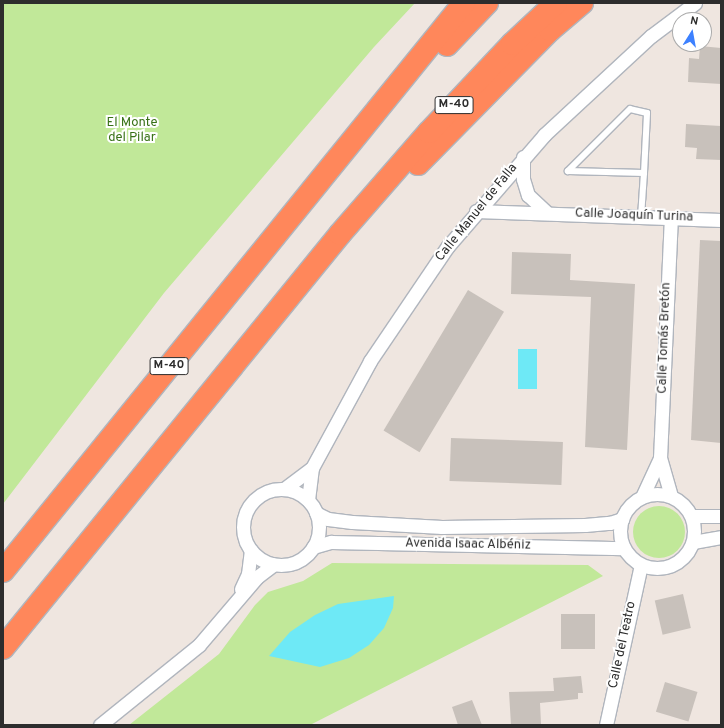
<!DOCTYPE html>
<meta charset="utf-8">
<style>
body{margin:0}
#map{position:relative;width:724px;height:728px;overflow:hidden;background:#efe6e0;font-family:Overpass,sans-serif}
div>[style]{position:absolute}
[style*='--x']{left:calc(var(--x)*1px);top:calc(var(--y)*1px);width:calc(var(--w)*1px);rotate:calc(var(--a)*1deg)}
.green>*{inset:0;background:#c1e899}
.round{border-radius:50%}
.water>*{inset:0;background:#6ee9f6;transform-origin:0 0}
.building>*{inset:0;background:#c8c1bb;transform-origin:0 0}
.roads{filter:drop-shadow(1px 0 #b0b5bd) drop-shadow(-1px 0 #b0b5bd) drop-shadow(0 1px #b0b5bd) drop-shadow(0 -1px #b0b5bd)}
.service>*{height:6px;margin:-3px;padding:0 3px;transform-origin:3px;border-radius:3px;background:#fff}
.minor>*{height:13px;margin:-6.5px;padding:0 6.5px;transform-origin:6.5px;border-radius:6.5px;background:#fff}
.minor>.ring{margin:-6.5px;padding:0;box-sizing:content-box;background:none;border:13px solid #fff;border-radius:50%}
.motorway>*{height:22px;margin:-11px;padding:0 11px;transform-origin:11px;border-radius:11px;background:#ff875b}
span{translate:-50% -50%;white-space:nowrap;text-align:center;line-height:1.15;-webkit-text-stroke:4px #fff;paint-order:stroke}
.shield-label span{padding:1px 3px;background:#fff;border:1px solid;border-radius:3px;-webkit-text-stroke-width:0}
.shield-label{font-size:12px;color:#2d2d2d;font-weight:700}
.park-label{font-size:13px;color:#387117}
.street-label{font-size:13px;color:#2d2d2d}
.frame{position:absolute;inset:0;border:4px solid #2d2d2d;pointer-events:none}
.north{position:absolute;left:672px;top:12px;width:40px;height:40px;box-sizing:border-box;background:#fff;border:1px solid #ababab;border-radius:50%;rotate:11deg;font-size:11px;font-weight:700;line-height:16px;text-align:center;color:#2d2d2d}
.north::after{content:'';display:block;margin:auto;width:14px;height:18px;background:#3d81ff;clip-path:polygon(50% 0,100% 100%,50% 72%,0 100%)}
</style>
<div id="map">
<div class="green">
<i style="clip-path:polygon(3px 3px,415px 3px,374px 47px,164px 293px,3px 504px)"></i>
<i class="round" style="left:633px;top:506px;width:52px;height:52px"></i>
<i style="clip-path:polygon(332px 563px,588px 565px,603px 576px,310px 725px,129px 725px,219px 654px,255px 605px,268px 592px,303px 581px)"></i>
</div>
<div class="water">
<i style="left:518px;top:349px;width:19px;height:40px"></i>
<i style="clip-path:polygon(394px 596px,393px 608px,384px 628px,369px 645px,349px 658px,320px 667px,269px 656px,290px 632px,315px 615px,338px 604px)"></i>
</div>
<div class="building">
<i style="clip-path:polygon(700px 46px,721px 48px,721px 84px,688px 82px,689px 58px,699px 59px)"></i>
<i style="clip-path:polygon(686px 124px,721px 126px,721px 160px,696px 159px,697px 148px,685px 147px)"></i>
<i style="clip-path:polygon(700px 240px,721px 241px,721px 443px,691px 440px)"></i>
<i style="clip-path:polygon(512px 252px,571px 254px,570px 280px,635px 284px,627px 450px,585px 447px,591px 297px,511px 294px)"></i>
<i style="left:468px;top:290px;width:42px;height:164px;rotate:31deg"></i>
<i style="left:451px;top:438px;width:112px;height:43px;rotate:2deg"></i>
<i style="left:683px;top:594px;width:35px;height:29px;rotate:77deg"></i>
<i style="left:561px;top:614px;width:34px;height:35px"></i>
<i style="clip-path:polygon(581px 676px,583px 693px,578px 693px,578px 699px,540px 703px,541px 724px,511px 725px,509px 692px,554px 691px,553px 678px)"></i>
<i style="left:665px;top:682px;width:34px;height:31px;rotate:17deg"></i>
<i style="clip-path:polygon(472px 700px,482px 725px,458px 725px,452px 707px)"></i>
</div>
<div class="roads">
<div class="service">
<i style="--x:641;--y:217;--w:44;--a:-86.1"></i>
<i style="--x:644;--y:173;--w:60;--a:-87.1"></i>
<i style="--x:647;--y:113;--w:17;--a:-167"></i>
<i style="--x:630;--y:109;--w:88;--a:135"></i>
<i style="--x:568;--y:171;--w:76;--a:1.5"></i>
</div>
<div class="minor">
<i style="--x:523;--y:157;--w:22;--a:90"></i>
<i style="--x:523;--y:179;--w:17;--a:73"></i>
<i style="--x:528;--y:195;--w:26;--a:43"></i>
<i style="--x:476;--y:211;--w:245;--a:2.1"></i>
<i class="ring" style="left:243px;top:489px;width:63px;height:63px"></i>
<i style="--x:284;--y:489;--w:35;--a:-37"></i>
<i class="ring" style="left:620px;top:494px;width:61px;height:61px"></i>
<i style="--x:671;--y:496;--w:40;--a:-106"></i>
<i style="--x:660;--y:458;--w:240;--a:-87.4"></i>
<i style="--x:642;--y:497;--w:43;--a:-65.2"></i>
<i style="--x:308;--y:500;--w:32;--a:-83"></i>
<i style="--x:312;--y:468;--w:122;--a:-61.5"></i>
<i style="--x:370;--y:361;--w:139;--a:-55.9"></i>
<i style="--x:448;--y:246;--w:147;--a:-49.1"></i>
<i style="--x:544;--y:135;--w:146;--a:-42.8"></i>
<i style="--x:651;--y:36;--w:55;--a:-36.9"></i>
<i style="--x:316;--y:513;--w:13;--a:27"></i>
<i style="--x:328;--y:519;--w:24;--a:7"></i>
<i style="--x:352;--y:522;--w:90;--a:3.2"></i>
<i style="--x:442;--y:527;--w:143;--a:-0.8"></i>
<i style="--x:585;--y:525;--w:25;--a:-5"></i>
<i style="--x:610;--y:523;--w:13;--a:-18"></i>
<i style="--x:692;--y:516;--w:29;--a:0"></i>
<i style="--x:693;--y:542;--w:28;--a:-10"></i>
<i style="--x:313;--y:547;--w:19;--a:-16"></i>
<i style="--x:331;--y:542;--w:293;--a:1.2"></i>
<i style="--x:241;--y:589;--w:17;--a:-65"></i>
<i style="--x:248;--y:574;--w:24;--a:-83"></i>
<i style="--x:100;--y:725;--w:127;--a:-38.9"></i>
<i style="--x:199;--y:645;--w:89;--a:-49.5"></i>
<i style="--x:257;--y:577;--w:21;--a:-37"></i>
<i style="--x:606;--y:725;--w:164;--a:-77.7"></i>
</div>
<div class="motorway">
<i style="--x:447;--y:45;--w:58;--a:-46.4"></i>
<i style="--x:418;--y:164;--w:188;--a:-45.4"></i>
<i style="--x:550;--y:30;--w:42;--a:-40.2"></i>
<i style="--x:3;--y:571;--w:732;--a:-50.94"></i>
<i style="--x:3;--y:648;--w:534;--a:-50.85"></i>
<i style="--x:340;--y:234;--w:135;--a:-48.9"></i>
<i style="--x:429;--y:132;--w:121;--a:-46.7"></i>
<i style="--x:512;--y:44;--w:60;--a:-43"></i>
</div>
</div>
<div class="shield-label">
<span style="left:454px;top:105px">M-40</span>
<span style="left:169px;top:366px">M-40</span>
</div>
<div class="park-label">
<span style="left:132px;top:131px">El Monte<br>del Pilar</span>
</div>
<div class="street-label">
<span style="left:477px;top:213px;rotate:-51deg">Calle Manuel de Falla</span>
<span style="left:634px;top:216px;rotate:2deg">Calle Joaquín Turina</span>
<span style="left:665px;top:338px;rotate:-88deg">Calle Tomás Bretón</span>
<span style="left:468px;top:545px;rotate:1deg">Avenida Isaac Albéniz</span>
<span style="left:623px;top:645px;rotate:-78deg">Calle del Teatro</span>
</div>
<div class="frame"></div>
<div class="north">N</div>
</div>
